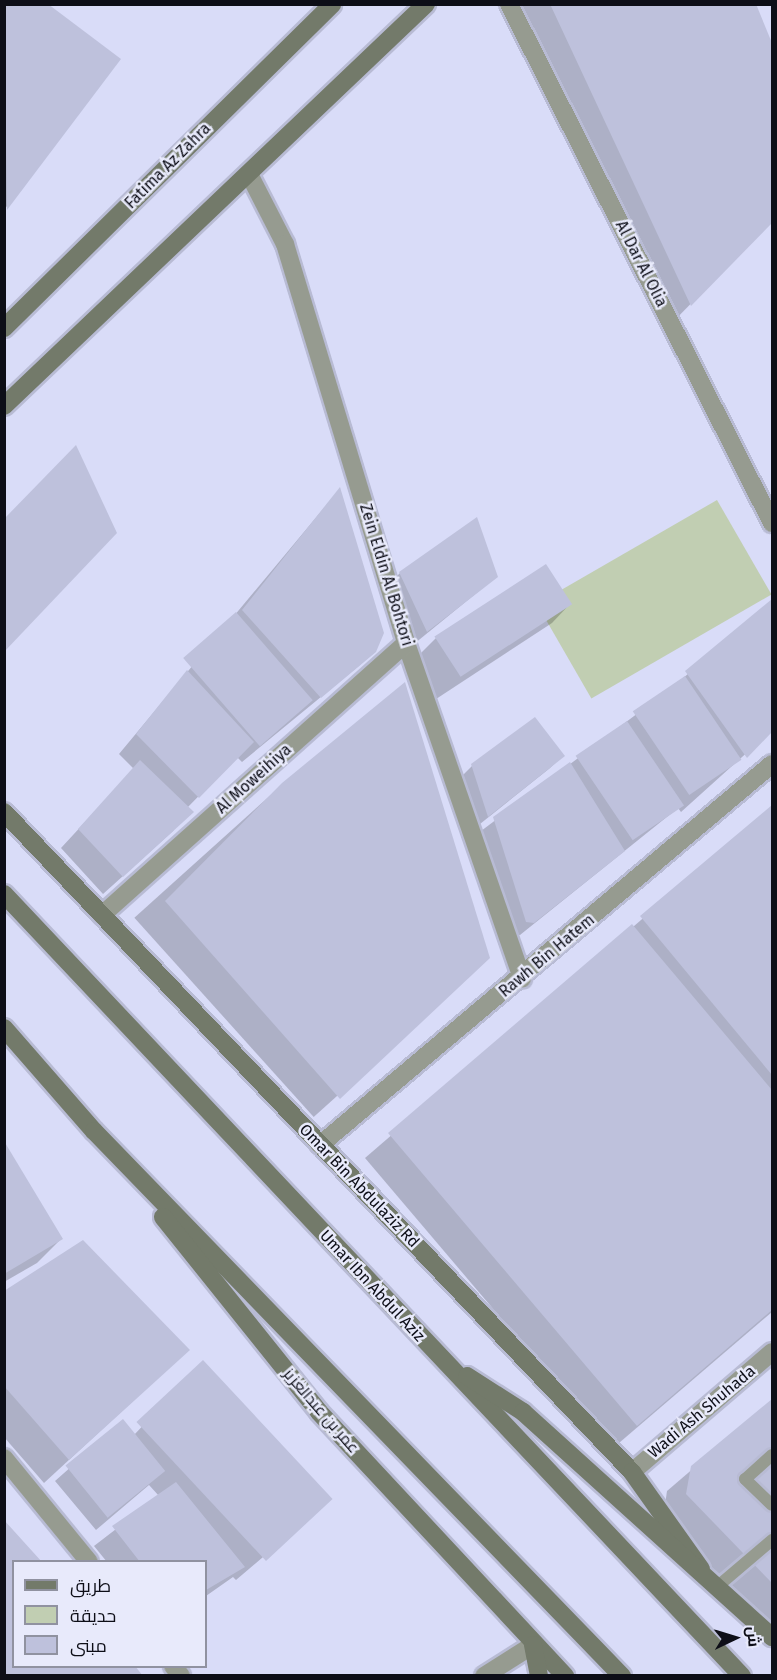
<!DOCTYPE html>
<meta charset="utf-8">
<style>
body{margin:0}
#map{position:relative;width:777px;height:1680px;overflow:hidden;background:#d9dcf8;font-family:"Fira Sans",Cairo,sans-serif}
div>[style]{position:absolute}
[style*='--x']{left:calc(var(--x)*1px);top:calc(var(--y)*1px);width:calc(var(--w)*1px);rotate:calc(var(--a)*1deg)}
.green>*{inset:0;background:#c1ceb2;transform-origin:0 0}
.shadow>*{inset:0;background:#0003;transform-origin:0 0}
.building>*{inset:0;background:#bec1dc;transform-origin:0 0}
.roads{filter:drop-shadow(2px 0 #b8bbd4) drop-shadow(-2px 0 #b8bbd4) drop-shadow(0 2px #b8bbd4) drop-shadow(0 -2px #b8bbd4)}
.lane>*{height:12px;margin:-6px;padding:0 6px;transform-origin:6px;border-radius:6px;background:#969b90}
.street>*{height:18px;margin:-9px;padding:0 9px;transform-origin:9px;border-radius:9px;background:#969b90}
.secondary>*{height:18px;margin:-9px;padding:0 9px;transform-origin:9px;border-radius:9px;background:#737a6a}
span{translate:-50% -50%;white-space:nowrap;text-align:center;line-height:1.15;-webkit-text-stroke:5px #e8eafb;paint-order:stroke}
.street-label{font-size:16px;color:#0d0e17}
.frame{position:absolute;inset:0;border:6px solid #0d0e17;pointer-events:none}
.legend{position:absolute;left:12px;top:1560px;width:195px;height:108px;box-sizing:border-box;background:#e8eafb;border:2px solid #9092a0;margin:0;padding:8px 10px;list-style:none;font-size:18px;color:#0d0e17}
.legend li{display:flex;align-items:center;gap:12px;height:30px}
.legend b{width:30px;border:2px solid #9092a0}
.north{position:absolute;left:705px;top:1608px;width:60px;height:60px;-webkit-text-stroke:4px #e8eafb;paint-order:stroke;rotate:86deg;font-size:16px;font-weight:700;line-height:24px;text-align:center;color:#0d0e17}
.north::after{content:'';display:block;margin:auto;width:21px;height:27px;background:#0d0e17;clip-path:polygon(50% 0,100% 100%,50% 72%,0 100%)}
</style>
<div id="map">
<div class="green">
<i style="left:717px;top:500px;width:109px;height:208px;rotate:60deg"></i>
</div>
<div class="shadow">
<i style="clip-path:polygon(4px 4px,119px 59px,4px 210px)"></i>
<i style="clip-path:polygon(515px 4px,754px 4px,772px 47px,772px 221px,667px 328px)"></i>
<i style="clip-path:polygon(339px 490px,361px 664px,242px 762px,237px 757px,187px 808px,173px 831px,103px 894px,61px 848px,134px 769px,119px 754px)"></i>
<i style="clip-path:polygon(400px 573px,496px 577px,414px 644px,387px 586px)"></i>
<i style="clip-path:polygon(772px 601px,772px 730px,681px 812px,678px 808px,520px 935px,513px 934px,481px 831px,674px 686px)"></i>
<i style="clip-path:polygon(570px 604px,552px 623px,430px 703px,417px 657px,436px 638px)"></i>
<i style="clip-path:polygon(563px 755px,550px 768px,475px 828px,459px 779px,472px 766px)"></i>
<i style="left:283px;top:784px;width:268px;height:200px;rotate:48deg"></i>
<i style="clip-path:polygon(772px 807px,772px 1312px,612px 1449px,365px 1158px)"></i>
<i style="clip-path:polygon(4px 1144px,61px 1239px,37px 1263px,4px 1282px)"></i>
<i style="clip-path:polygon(4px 1293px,188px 1350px,44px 1483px,4px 1437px)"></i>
<i style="clip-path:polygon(203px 1362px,331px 1499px,236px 1580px,233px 1577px,206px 1596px,206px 1562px,107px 1562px,94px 1546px,159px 1496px,149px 1485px,96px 1530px,55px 1481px,123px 1421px,134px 1435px)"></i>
<i style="clip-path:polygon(772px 1401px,772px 1631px,663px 1519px,667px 1491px)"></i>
</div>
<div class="building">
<i style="clip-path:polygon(4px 4px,48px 4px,121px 59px,7px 210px)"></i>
<i style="clip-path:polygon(550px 4px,756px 4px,772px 43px,772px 223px,691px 306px)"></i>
<i style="clip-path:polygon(76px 445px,117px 533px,4px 652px,4px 519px)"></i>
<i style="clip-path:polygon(340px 487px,384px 633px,376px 652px,321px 698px,242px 610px)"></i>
<i style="clip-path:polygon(477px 517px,498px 577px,427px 632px,399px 572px)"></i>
<i style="left:546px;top:564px;width:48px;height:133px;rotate:57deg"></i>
<i style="clip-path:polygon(772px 599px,772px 732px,747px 758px,685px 671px)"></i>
<i style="left:236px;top:612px;width:117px;height:70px;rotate:49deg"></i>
<i style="clip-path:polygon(187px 670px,254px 742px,199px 798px,136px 734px)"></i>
<i style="left:685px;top:676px;width:101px;height:63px;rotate:56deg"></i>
<i style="clip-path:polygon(405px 682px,490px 958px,340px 1099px,165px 901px,282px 783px)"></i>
<i style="clip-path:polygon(535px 717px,565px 756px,488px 817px,471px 764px)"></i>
<i style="left:627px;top:721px;width:102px;height:62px;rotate:56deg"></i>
<i style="clip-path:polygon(140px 760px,194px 812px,123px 877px,78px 829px)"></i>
<i style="clip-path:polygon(570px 762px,625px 851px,534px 923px,526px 922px,493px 817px)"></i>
<i style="clip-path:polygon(772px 805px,772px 1075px,640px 916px)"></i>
<i style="clip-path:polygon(632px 924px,772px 1090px,772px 1310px,637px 1426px,388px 1133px)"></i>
<i style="clip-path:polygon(4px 1141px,63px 1239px,4px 1274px)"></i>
<i style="clip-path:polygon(83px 1240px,190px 1350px,69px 1460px,4px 1386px,4px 1291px)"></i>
<i style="left:203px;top:1360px;width:190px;height:91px;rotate:47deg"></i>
<i style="clip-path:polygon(772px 1399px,772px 1583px,686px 1494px,691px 1466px)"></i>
<i style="left:123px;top:1419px;width:67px;height:74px;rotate:51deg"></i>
<i style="clip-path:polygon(176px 1482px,245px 1567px,206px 1590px,206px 1562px,140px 1562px,112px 1526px)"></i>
<i style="clip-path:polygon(4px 1520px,42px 1562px,14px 1562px,14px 1666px,135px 1666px,143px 1676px,4px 1676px)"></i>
</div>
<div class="roads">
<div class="lane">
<i style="--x:772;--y:1455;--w:36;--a:138"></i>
<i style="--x:745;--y:1479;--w:37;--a:44"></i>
<i style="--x:718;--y:1586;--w:71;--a:-40.4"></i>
</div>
<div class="street">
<i style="--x:509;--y:4;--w:582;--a:63.13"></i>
<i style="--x:249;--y:174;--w:79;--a:62.8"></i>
<i style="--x:285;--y:244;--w:417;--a:73.1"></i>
<i style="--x:406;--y:643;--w:355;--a:70.9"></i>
<i style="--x:102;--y:915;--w:408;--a:-41.8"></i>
<i style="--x:320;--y:1145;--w:591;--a:-40.13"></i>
<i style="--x:4;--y:1458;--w:134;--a:50.7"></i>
<i style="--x:632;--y:1472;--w:184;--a:-40.6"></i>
<i style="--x:173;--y:1666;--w:13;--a:51"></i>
<i style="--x:484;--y:1676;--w:58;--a:-32.3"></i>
</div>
<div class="secondary">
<i style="--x:4;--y:328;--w:461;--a:-44.6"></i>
<i style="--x:4;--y:406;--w:583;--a:-43.61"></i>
<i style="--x:4;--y:812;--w:911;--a:46.42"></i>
<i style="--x:632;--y:1472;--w:119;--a:54.6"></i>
<i style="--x:4;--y:894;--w:1075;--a:46.66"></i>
<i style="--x:4;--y:1028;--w:137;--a:48.9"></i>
<i style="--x:94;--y:1131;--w:759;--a:45.91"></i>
<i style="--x:163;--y:1217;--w:250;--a:51.3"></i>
<i style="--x:319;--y:1412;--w:361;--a:47"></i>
<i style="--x:467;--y:1376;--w:67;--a:32.7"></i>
<i style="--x:523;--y:1412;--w:336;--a:42.1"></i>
<i style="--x:533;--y:1645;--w:32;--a:79"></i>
</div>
</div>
<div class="street-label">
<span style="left:168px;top:166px;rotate:-45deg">Fatima Az Zahra</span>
<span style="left:641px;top:264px;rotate:63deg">Al Dar Al Olia</span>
<span style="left:386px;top:575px;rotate:73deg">Zein Eldin Al Bohtori</span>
<span style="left:254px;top:779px;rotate:-42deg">Al Moweihiya</span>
<span style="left:547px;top:956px;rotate:-40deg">Rawh Bin Hatem</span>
<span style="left:359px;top:1186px;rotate:46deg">Omar Bin Abdulaziz Rd</span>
<span style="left:372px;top:1286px;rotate:47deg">Umar Ibn Abdul Aziz</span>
<span style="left:321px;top:1411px;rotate:49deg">عمر بن عبدالعزيز</span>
<span style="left:702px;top:1412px;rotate:-40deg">Wadi Ash Shuhada</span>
</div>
<div class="frame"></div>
<ul class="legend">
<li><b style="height:8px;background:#737a6a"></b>طريق</li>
<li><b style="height:16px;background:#c1ceb2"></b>حديقة</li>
<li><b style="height:16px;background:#bec1dc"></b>مبنى</li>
</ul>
<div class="north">ش</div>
</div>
